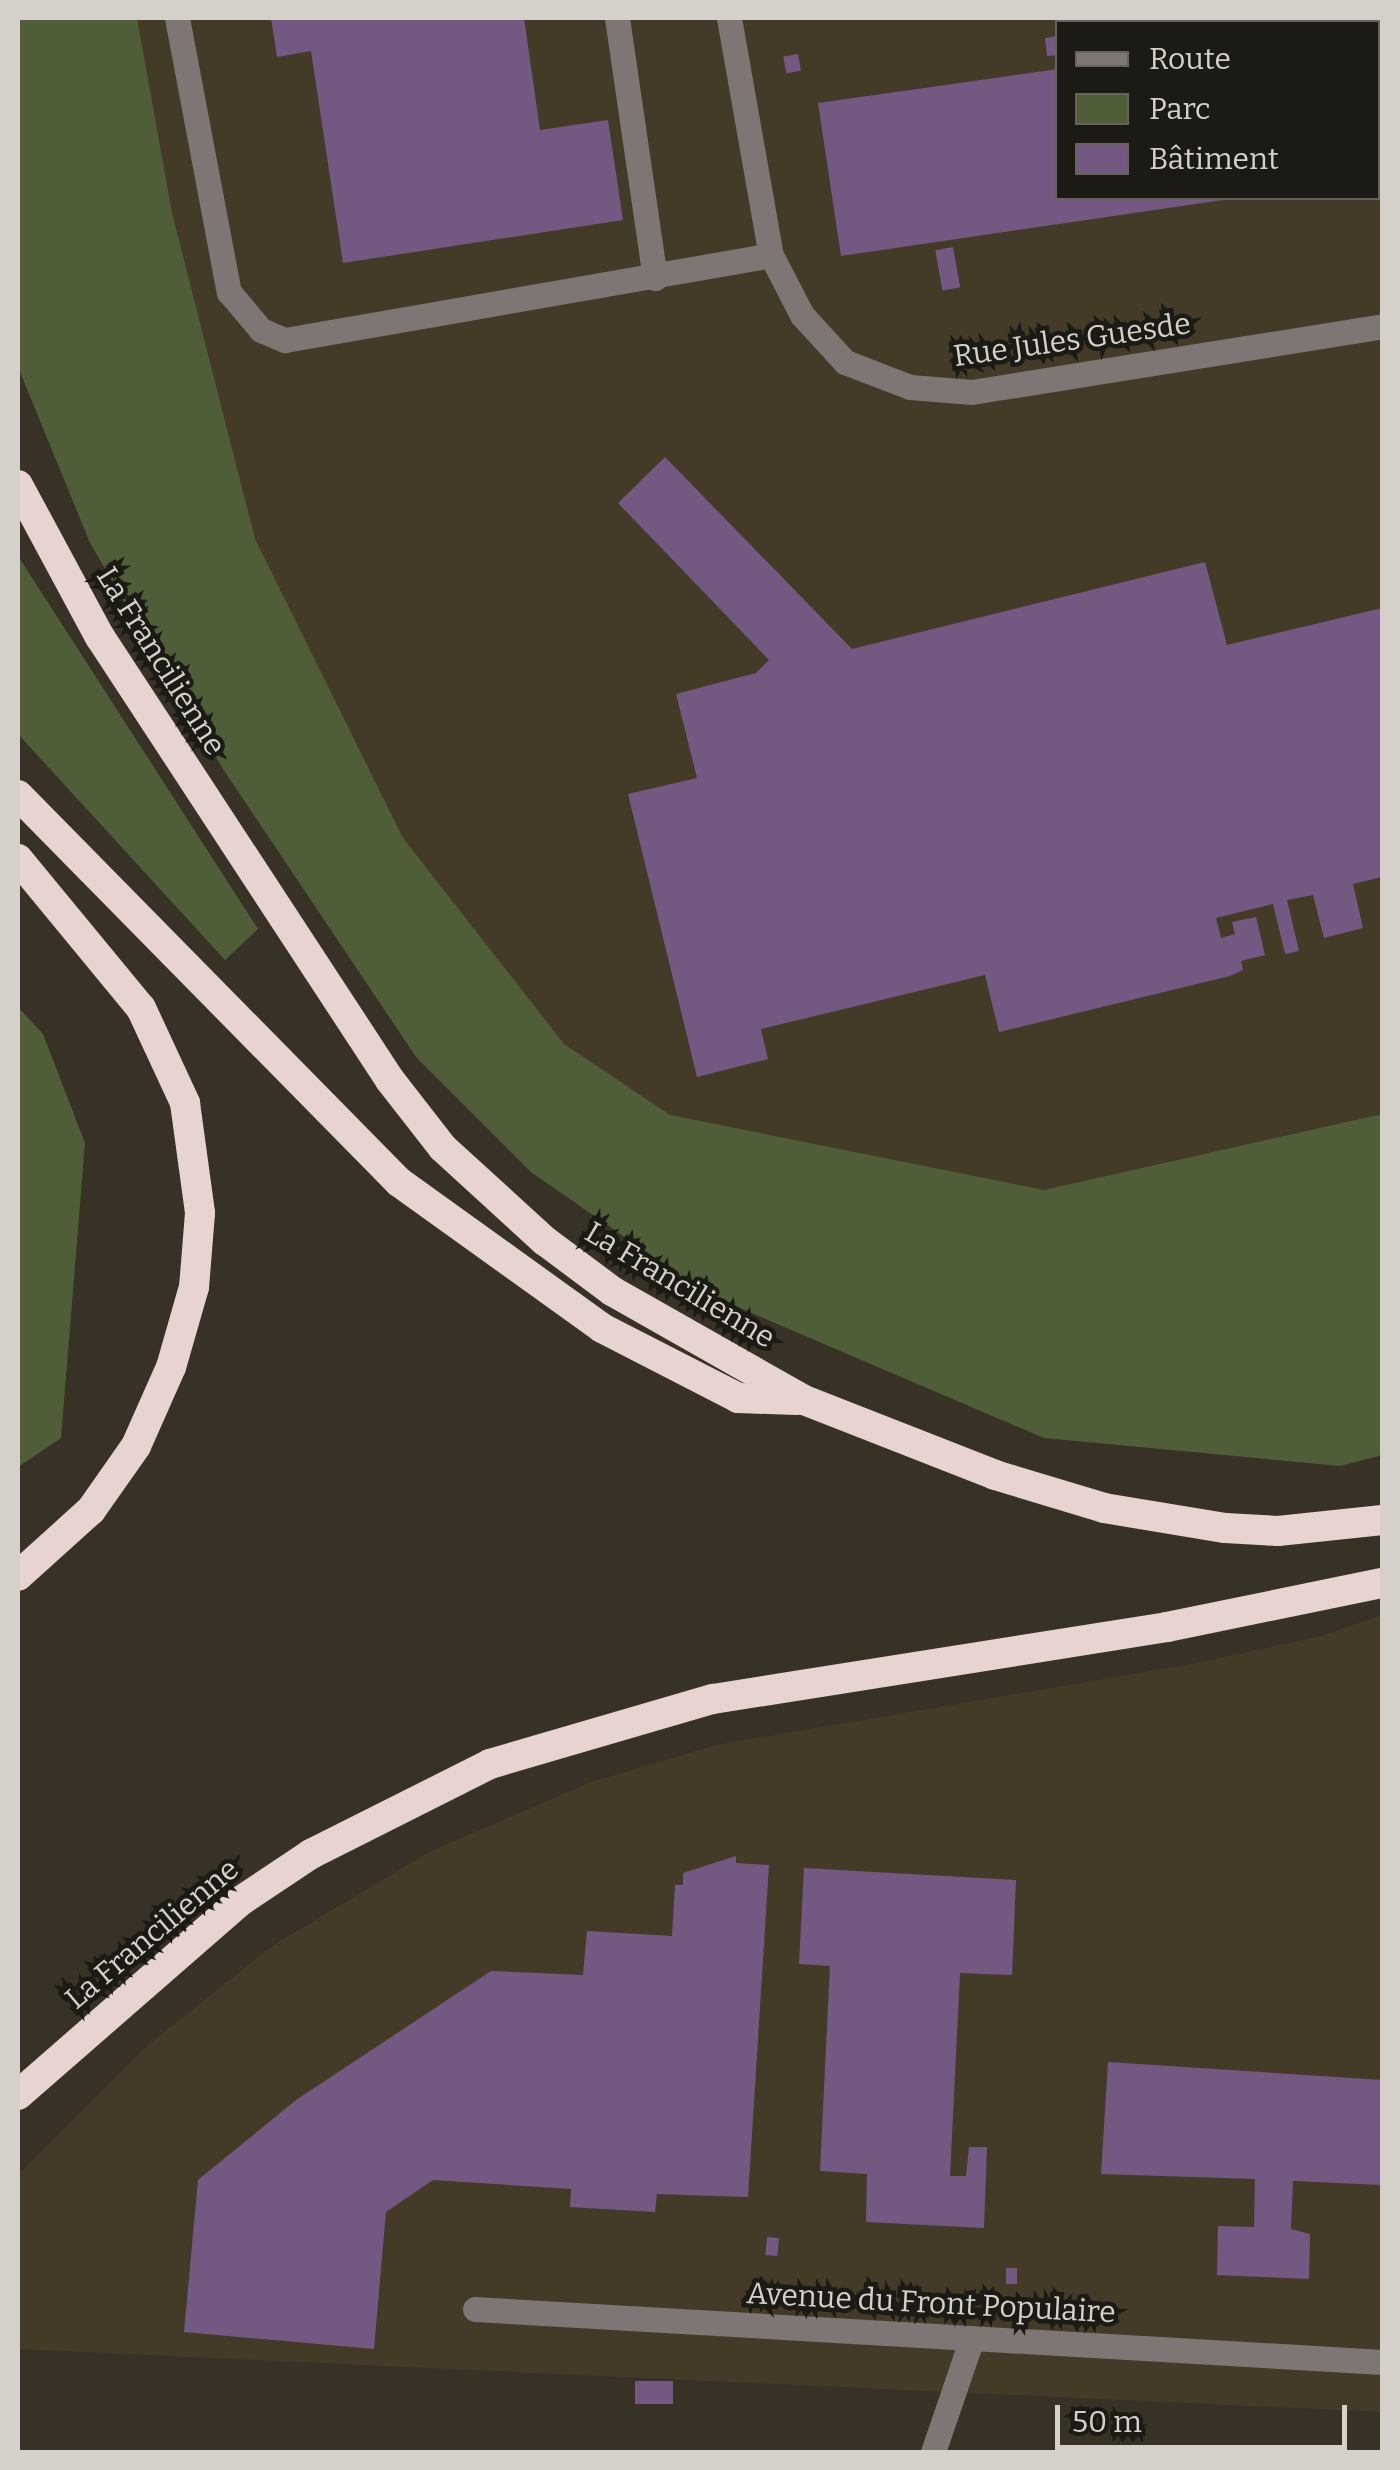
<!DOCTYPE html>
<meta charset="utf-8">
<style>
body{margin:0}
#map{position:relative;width:1400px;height:2470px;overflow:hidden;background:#373225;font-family:Bitter,serif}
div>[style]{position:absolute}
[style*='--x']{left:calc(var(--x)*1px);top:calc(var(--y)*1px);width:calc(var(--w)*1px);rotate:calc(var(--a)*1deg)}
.built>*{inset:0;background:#433b28}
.green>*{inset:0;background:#4f5e39}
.building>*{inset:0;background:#735882;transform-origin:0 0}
.minor>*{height:25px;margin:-12.5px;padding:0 12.5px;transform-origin:12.5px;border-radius:12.5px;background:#7e7675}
.highway>*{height:30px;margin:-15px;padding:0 15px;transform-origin:15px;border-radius:15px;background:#e7d3d2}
span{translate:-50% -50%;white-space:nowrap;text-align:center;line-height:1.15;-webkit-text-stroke:9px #1c1a14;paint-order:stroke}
.street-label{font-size:30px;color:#d5d1ca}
.frame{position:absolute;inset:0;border:20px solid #d5d1ca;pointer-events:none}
.legend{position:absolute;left:1055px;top:20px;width:325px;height:180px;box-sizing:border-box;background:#1c1a14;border:2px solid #66635d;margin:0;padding:12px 18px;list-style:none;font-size:30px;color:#d5d1ca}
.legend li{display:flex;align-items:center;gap:20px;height:50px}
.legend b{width:50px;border:2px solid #66635d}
.scale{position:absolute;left:1055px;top:2405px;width:292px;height:45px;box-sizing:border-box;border:5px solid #d5d1ca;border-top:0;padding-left:12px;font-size:30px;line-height:35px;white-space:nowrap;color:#d5d1ca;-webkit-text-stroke:8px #1c1a14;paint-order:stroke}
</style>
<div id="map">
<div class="built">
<i style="clip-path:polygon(evenodd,18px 18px,1382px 18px,1382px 1447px,494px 1104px,18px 18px,1058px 22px,1378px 22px,1378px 198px,1058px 198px,1058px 22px)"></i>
<i style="clip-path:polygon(1382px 1615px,1382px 2412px,18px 2349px,18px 2175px,148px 2045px,272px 1946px,431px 1851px,591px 1782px,716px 1745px,1192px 1664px,1321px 1636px)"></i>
</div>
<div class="green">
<i style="clip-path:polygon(18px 18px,137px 18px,172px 213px,255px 539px,403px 838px,564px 1044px,670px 1115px,1044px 1190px,1382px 1114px,1382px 1455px,1340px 1466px,1044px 1438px,705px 1293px,531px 1172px,416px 1057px,223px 769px,90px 543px,18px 367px)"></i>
<i style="clip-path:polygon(18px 556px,258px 929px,225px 960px,18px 734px)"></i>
<i style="clip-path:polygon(18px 1007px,43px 1034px,85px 1143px,61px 1438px,18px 1467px)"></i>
</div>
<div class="building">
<i style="clip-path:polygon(271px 18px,524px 18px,540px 130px,608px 120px,623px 220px,343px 263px,311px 51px,277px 57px)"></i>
<i style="clip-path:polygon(1058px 36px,1058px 55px,1047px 56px,1045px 38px)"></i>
<i style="left:798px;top:54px;width:17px;height:15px;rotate:80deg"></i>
<i style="clip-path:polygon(1058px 69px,1058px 198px,1223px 200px,841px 256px,818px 103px)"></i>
<i style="left:953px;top:247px;width:41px;height:18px;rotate:80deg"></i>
<i style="clip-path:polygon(665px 457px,852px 649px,1205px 562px,1227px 645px,1382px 608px,1382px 877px,1353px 884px,1363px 928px,1324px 938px,1313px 895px,1287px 900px,1299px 951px,1285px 954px,1273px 904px,1216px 918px,1221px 938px,1235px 934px,1232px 922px,1256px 917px,1265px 955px,1241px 961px,1243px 970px,1230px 976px,999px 1032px,985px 975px,761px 1029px,768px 1059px,697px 1077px,628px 794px,697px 778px,676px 694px,756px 673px,769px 660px,618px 503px)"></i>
<i style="clip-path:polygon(736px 1856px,736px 1863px,769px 1865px,748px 2197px,657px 2194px,655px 2212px,570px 2207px,571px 2189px,433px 2180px,386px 2212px,374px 2349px,184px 2332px,198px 2180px,296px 2100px,491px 1971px,583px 1975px,587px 1931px,672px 1936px,675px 1885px,683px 1885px,683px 1873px)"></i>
<i style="clip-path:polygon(804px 1868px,1016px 1880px,1012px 1975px,960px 1973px,950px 2176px,966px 2176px,969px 2147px,987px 2147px,984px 2228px,866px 2222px,867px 2174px,820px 2171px,830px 1966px,799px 1964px)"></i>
<i style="clip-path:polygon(1108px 2062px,1382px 2080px,1382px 2185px,1293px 2181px,1291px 2229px,1310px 2234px,1309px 2279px,1217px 2275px,1218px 2226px,1254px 2227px,1255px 2179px,1101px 2174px)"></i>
<i style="left:767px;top:2237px;width:12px;height:18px;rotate:5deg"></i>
<i style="left:1006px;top:2268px;width:11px;height:16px"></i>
<i style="left:635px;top:2381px;width:38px;height:23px"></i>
</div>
<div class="minor">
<i style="--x:177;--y:18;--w:279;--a:79.3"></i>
<i style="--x:229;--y:292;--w:50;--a:49.9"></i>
<i style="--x:261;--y:330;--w:26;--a:23"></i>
<i style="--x:285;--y:340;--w:493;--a:-9.9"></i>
<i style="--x:617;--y:18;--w:263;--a:81.7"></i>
<i style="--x:729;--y:18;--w:241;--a:80"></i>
<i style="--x:771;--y:255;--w:68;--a:62.7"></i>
<i style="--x:802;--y:315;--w:64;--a:47.5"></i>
<i style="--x:845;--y:362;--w:70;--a:21"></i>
<i style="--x:910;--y:387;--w:62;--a:4.6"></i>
<i style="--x:972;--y:392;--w:415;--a:-9.1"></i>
<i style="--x:475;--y:2309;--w:909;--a:3.34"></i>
<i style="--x:933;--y:2452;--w:120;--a:-71.1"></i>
</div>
<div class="highway">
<i style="--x:18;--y:485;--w:173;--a:61.7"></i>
<i style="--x:100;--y:637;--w:529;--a:56.79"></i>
<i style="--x:390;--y:1080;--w:86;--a:52.1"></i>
<i style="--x:443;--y:1148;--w:138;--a:42.4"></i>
<i style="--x:545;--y:1241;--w:84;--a:36.7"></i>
<i style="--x:612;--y:1291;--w:221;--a:29.6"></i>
<i style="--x:804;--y:1400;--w:205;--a:21.4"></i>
<i style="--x:995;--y:1475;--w:114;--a:16.8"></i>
<i style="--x:1104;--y:1508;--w:123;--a:9.4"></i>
<i style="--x:1225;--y:1528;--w:53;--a:3.2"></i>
<i style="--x:1278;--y:1531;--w:105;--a:-6"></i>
<i style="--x:18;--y:795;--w:543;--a:45.45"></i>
<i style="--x:399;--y:1182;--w:250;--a:35.7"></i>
<i style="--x:602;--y:1328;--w:153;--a:27.2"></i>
<i style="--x:738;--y:1398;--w:58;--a:2"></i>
<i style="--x:18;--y:859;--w:193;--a:50.5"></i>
<i style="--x:141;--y:1008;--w:105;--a:65.1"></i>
<i style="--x:185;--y:1103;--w:111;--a:82.2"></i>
<i style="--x:200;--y:1213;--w:74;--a:94.6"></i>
<i style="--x:194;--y:1287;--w:83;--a:106"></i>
<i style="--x:171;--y:1367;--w:86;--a:113.9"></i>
<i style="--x:136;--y:1446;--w:78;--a:125.1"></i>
<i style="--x:91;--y:1510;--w:98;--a:137.9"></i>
<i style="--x:18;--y:2095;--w:293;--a:-41.1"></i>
<i style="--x:239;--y:1902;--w:87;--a:-33.7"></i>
<i style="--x:311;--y:1854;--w:200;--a:-26.7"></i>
<i style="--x:490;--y:1764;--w:232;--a:-16.3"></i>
<i style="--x:713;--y:1699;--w:460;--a:-9"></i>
<i style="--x:1167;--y:1627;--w:219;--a:-11.6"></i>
</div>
<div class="street-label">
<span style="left:1072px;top:340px;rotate:-8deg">Rue Jules Guesde</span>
<span style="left:161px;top:661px;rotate:58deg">La Francilienne</span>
<span style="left:680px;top:1285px;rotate:31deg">La Francilienne</span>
<span style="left:152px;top:1934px;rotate:-40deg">La Francilienne</span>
<span style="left:931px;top:2303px;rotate:3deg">Avenue du Front Populaire</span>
</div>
<div class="frame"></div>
<ul class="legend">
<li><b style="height:12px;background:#7e7675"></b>Route</li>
<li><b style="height:28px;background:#4f5e39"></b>Parc</li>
<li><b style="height:28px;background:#735882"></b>Bâtiment</li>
</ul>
<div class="scale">50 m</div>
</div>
